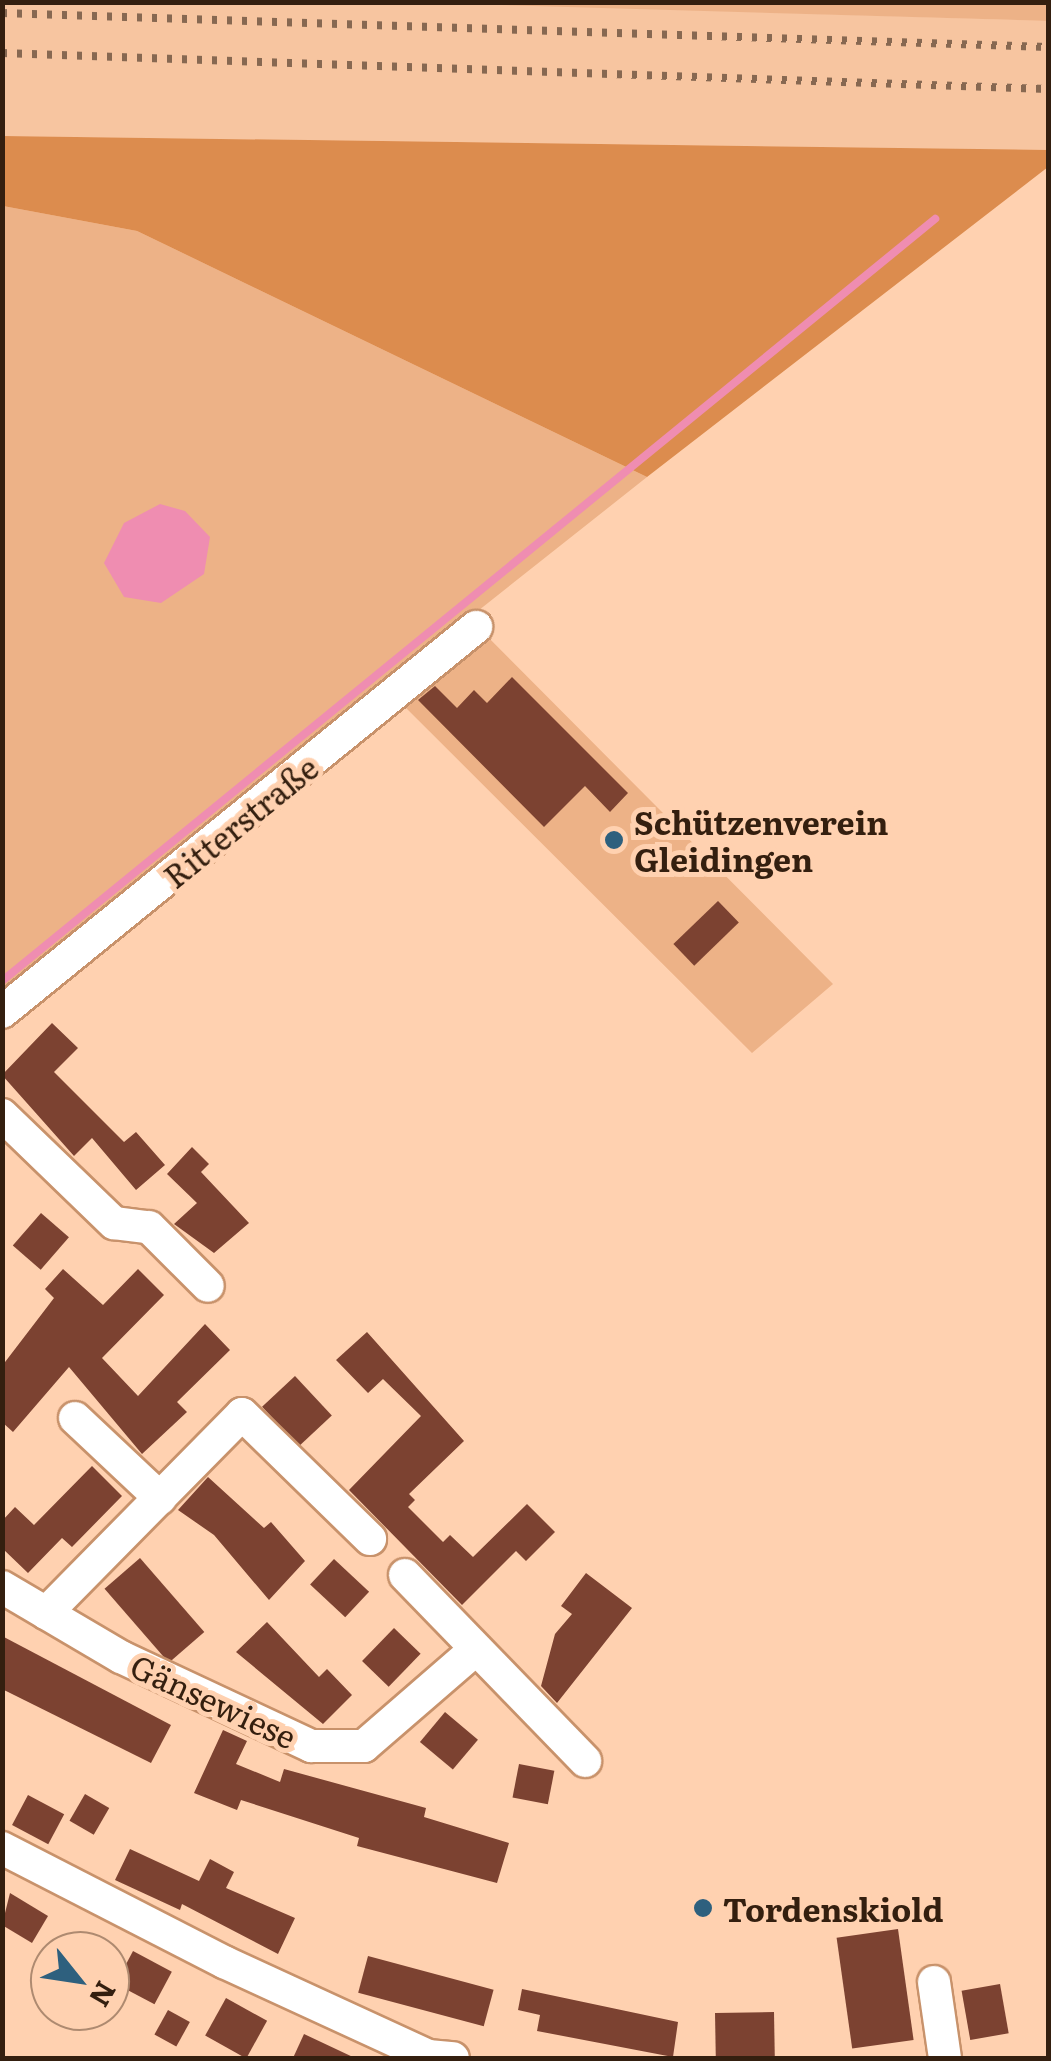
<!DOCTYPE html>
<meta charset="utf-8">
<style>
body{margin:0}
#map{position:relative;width:1051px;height:2061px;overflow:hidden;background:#ffd1b0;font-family:Literata,serif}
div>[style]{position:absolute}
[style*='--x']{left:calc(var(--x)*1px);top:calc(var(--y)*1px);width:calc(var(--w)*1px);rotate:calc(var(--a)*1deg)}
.built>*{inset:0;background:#f7c5a0}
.green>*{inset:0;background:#edb287}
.forest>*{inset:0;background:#dc8c4e}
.water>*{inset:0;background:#ef8db1}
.stream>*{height:8px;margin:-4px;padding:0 4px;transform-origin:4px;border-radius:4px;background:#ef8db1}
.building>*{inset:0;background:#7c4231;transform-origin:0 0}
.roads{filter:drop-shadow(2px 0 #c8926b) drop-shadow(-2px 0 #c8926b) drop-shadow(0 2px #c8926b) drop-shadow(0 -2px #c8926b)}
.minor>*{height:32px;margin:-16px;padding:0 16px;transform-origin:16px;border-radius:16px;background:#fff}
.rail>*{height:8px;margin-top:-4px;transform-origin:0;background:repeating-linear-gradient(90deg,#876851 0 5px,transparent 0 15px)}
.dots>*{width:28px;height:28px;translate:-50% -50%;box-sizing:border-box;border:5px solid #ffd1b0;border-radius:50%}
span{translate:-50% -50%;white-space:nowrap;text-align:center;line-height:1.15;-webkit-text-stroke:10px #ffd1b0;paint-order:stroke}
.street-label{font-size:32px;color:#341f0f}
.poi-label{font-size:32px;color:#341f0f;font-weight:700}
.left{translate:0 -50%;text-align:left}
.frame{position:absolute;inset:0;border:5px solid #341f0f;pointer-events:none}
.north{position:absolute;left:30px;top:1931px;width:100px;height:100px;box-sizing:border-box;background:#ffd1b0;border:2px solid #ae8a70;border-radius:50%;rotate:120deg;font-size:28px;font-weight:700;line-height:40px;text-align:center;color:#341f0f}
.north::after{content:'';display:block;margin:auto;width:35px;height:45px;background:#2e607e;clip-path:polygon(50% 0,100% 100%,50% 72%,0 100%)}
</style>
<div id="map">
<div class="built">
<i style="clip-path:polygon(433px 2px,1048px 21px,1048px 150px,3px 136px,3px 3px)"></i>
</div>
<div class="green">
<i style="clip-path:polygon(1048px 2px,1048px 21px,433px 3px,433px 2px)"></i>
<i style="clip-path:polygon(3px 206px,137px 231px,647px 477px,469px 618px,833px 984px,752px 1053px,395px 697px,3px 1012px)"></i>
</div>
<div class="forest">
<i style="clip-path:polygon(3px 136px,1048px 150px,1048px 167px,647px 477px,137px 231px,3px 206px)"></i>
</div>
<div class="water">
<i style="clip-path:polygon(160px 504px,185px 511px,210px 537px,204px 574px,161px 603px,124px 597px,104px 563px,124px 523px)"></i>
</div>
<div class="stream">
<i style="--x:2;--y:981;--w:1205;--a:-39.24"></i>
</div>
<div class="building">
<i style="clip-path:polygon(512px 677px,628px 793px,610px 812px,585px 786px,544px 827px,418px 700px,435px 686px,457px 708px,474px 690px,487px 703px)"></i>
<i style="left:718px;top:901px;width:30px;height:62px;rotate:46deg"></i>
<i style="clip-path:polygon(52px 1023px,78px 1048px,54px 1072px,124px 1142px,136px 1132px,165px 1165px,136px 1190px,92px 1138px,74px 1156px,2px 1075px)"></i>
<i style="clip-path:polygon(192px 1147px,209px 1164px,201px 1172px,249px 1223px,214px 1253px,174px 1224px,197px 1203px,167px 1174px)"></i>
<i style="left:41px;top:1213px;width:37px;height:43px;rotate:41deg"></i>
<i style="clip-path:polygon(63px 1269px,103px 1305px,138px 1269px,164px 1295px,102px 1358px,138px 1396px,205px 1324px,230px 1350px,177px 1402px,187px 1412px,142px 1454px,69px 1367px,13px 1432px,2px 1422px,2px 1366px,54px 1298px,45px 1289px)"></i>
<i style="clip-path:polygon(367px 1332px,464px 1441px,409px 1494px,415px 1500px,408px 1507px,443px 1542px,450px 1535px,473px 1557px,527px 1504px,555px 1532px,526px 1561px,516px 1551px,462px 1605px,349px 1490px,421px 1416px,383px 1379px,368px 1393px,336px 1360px)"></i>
<i style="left:295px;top:1376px;width:54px;height:45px;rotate:47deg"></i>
<i style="clip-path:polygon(92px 1466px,122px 1496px,72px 1547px,62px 1538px,28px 1573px,2px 1548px,2px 1521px,15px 1507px,34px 1525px)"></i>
<i style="clip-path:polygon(208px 1477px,264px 1528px,271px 1522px,305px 1561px,269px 1600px,214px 1535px,178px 1510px)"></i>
<i style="left:140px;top:1558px;width:98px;height:47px;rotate:49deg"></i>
<i style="left:334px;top:1559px;width:48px;height:35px;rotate:43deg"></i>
<i style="clip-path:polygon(586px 1573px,632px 1608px,557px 1703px,541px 1686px,555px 1634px,572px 1614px,561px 1606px)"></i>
<i style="clip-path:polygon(267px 1622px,319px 1677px,327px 1669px,352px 1695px,323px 1724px,236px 1652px)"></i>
<i style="left:394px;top:1628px;width:37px;height:46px;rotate:44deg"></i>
<i style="clip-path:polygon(2px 1636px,171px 1725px,151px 1763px,2px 1689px)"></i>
<i style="left:445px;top:1712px;width:43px;height:39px;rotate:40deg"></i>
<i style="clip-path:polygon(223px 1730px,247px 1741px,236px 1764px,280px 1782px,284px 1769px,426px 1808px,424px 1817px,509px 1843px,497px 1883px,357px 1846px,359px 1838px,241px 1800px,237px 1810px,194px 1793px)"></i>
<i style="left:519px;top:1764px;width:36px;height:34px;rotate:11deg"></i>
<i style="left:85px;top:1794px;width:28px;height:31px;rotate:30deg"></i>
<i style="left:28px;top:1795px;width:41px;height:34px;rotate:28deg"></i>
<i style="clip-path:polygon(130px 1849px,199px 1881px,210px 1859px,234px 1872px,226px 1888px,295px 1918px,278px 1954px,182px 1904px,180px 1910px,115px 1880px)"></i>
<i style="clip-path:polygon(10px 1893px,48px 1916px,32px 1943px,2px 1925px)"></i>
<i style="left:898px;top:1929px;width:112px;height:62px;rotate:82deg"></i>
<i style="left:133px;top:1951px;width:44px;height:37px;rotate:28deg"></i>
<i style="left:368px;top:1956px;width:130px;height:38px;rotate:15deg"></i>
<i style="left:1000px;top:1984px;width:50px;height:39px;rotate:80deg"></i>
<i style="clip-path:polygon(522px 1989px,678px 2022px,673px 2057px,537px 2031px,540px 2015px,518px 2010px)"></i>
<i style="left:226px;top:1998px;width:47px;height:43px;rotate:29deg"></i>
<i style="left:168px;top:2010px;width:25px;height:28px;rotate:29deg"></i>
<i style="left:774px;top:2012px;width:46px;height:59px;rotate:89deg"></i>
<i style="clip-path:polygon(304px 2034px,355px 2058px,293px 2058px)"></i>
</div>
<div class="roads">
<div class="minor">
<i style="--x:2;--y:1012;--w:611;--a:-39.08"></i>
<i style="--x:2;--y:1115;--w:156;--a:44"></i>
<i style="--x:114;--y:1223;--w:35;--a:7"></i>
<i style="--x:149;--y:1227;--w:83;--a:45"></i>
<i style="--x:75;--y:1418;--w:117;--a:43.3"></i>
<i style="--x:405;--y:1575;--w:259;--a:45.9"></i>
<i style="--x:2;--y:1587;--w:138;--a:30.5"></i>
<i style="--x:121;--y:1657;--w:210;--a:25.1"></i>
<i style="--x:311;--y:1746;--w:53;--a:0"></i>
<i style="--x:364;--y:1746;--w:148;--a:-40.9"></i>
<i style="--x:46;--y:1613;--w:279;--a:-45.4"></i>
<i style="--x:242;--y:1414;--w:179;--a:44.3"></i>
<i style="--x:2;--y:1848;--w:250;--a:27.2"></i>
<i style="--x:224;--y:1962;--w:225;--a:24.7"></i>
<i style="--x:428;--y:2056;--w:25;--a:5"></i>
<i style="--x:934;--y:1982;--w:77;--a:81.8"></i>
</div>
</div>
<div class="rail">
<i style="--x:2;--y:13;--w:1047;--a:1.86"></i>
<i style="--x:2;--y:53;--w:1047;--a:1.97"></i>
</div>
<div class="dots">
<i style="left:614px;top:840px;background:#2e607e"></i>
<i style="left:703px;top:1908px;background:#2e607e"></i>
</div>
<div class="street-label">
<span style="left:240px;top:821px;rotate:-39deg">Ritterstraße</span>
<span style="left:214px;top:1700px;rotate:25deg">Gänsewiese</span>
</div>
<div class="poi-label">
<span class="left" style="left:634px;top:840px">Schützenverein<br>Gleidingen</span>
<span class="left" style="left:723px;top:1908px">Tordenskiold</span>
</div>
<div class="frame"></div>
<div class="north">N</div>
</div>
